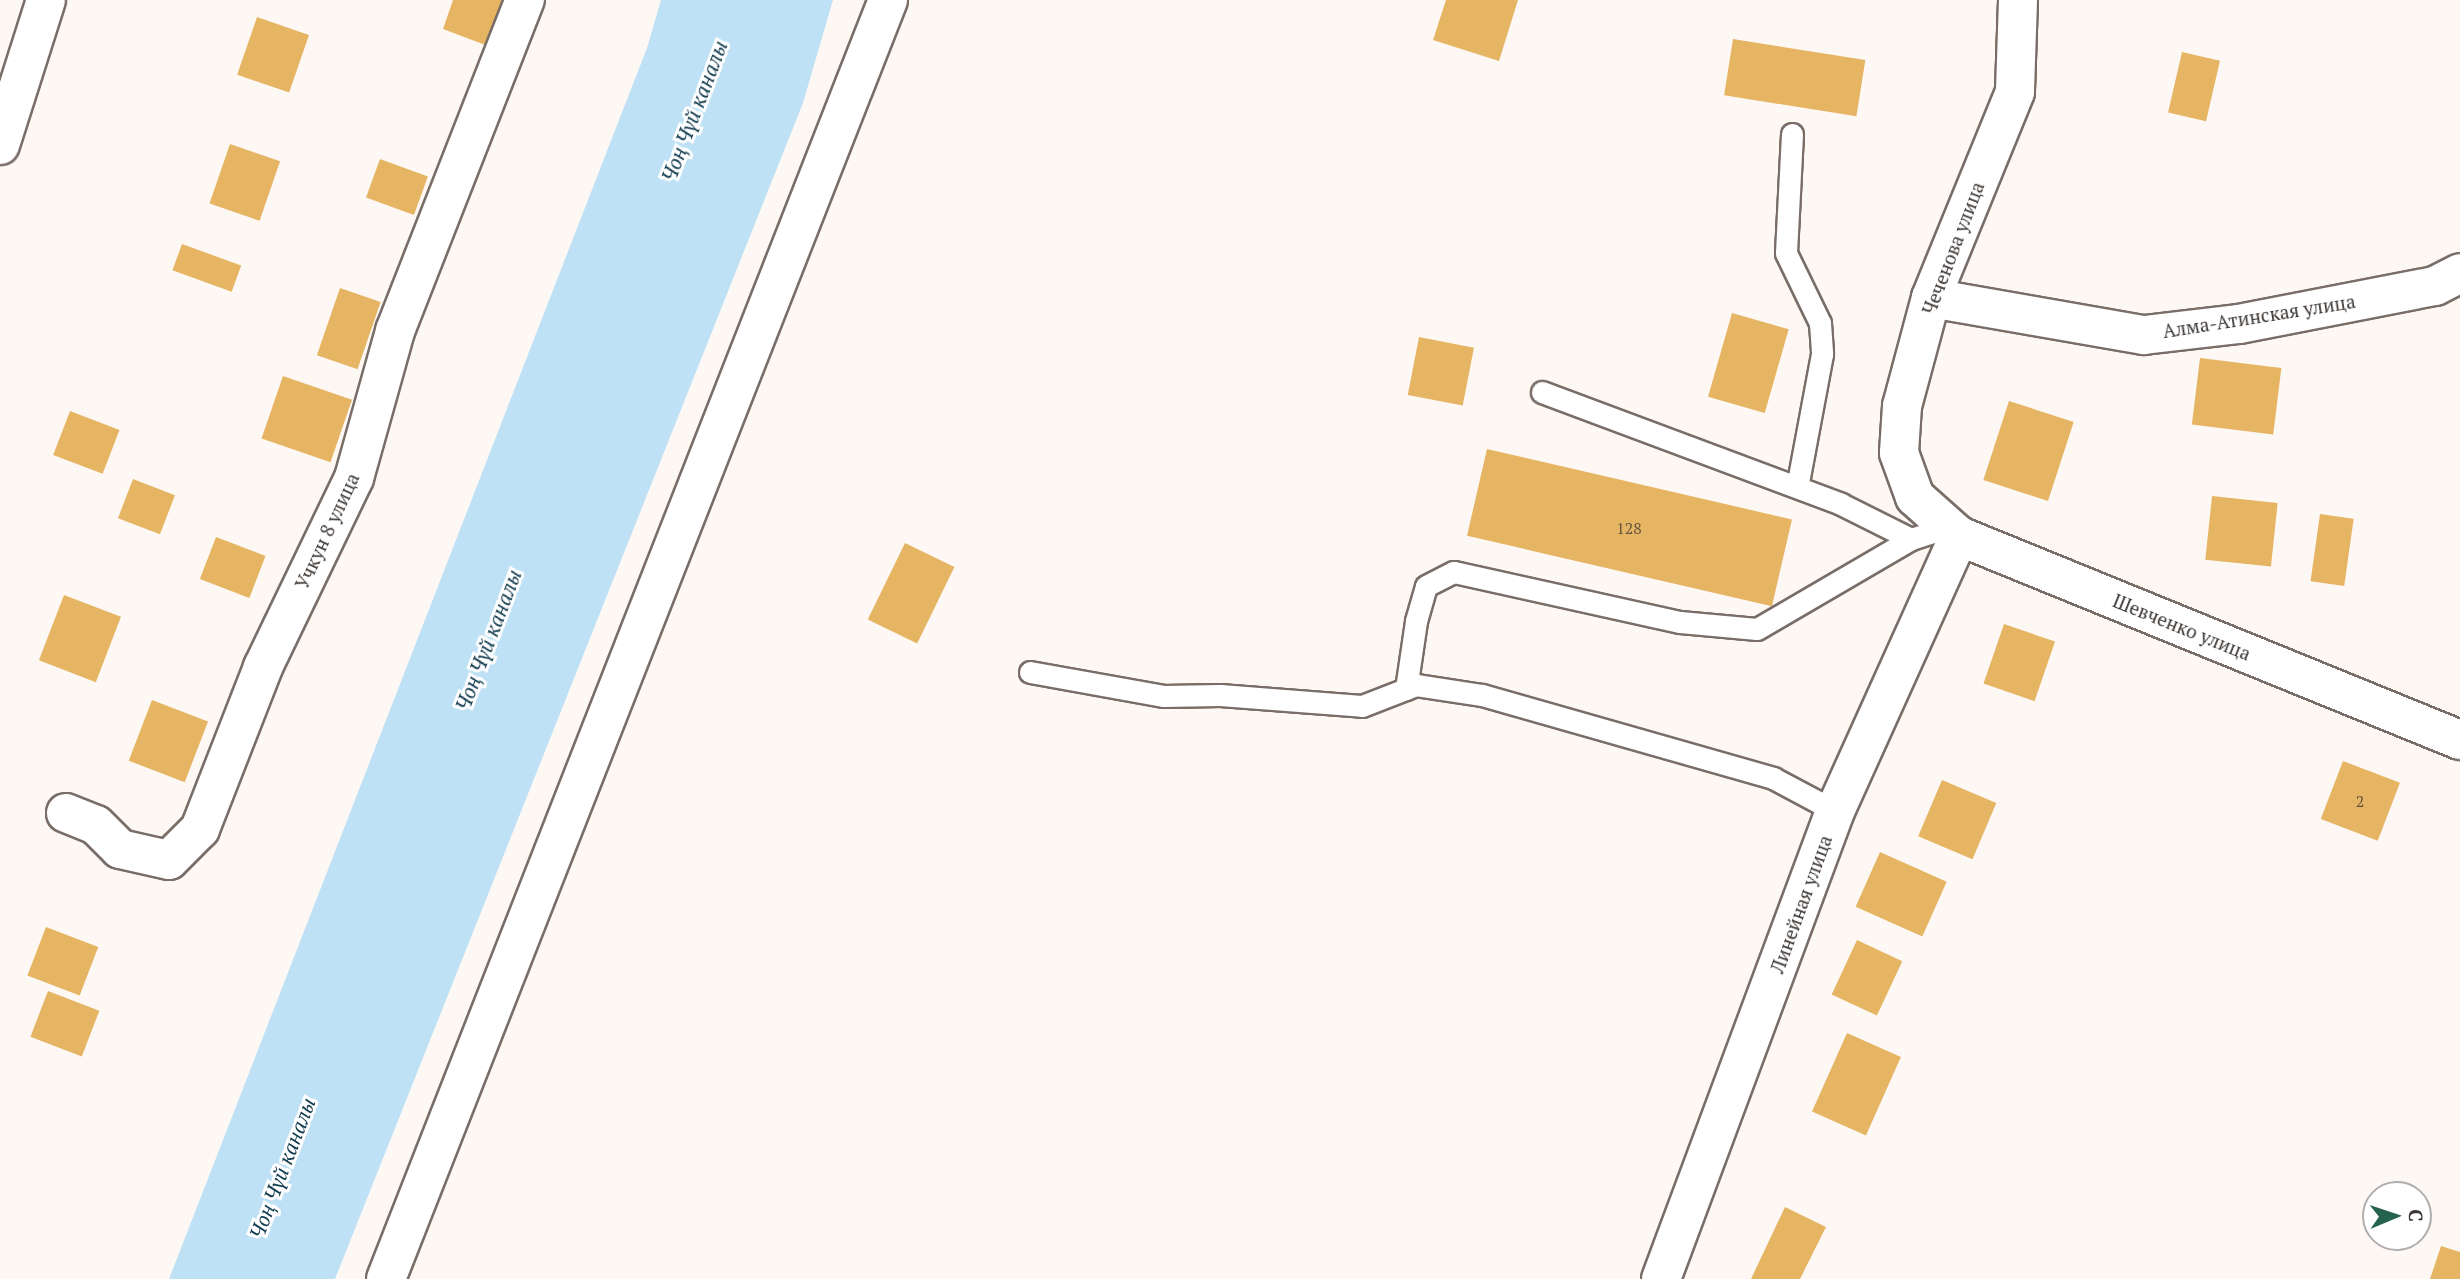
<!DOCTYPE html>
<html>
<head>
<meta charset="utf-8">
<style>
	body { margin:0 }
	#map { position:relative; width:2460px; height:1279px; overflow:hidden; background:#fef8f5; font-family:"PT Serif",serif }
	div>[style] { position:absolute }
	.water>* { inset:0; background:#bee1f5 }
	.building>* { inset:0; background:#e6b564; transform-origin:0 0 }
	.roads { filter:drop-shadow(2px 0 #796d67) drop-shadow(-2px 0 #796d67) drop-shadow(0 2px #796d67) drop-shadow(0 -2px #796d67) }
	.lane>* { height:21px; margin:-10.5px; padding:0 10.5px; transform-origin:10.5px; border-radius:10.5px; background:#fff }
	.street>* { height:38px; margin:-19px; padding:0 19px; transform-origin:19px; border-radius:19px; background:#fff }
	span { translate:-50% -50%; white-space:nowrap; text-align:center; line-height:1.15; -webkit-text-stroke:6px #fff; paint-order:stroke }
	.number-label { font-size:16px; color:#65553e }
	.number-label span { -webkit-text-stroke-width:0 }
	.street-label { font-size:19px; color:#3a3532 }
	.water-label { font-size:21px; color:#113b4f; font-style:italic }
	.north { position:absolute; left:2362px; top:1181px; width:70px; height:70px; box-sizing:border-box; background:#fff; border:2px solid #b0aead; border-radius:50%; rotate:88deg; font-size:19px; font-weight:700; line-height:28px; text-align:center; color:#3a3532 }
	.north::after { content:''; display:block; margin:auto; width:24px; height:32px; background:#26634e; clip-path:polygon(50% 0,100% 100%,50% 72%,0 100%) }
</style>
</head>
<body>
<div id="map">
	<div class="water">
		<div style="clip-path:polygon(661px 0,833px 0,803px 103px,335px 1279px,169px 1279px,647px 48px)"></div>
	</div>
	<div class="building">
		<div style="clip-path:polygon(453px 0,504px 0,488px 46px,443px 29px)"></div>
		<div style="clip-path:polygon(1446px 0,1518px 0,1499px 61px,1433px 40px)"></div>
		<div style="left:257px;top:17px;width:55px;height:61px;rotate:19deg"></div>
		<div style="left:1733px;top:39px;width:134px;height:57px;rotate:9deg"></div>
		<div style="left:2182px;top:52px;width:39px;height:62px;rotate:13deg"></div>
		<div style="left:230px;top:144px;width:53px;height:63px;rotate:19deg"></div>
		<div style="left:380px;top:159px;width:51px;height:41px;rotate:20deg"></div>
		<div style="left:182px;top:244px;width:63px;height:28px;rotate:20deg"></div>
		<div style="left:340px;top:288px;width:43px;height:71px;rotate:19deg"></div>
		<div style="left:1732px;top:313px;width:59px;height:87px;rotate:16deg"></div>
		<div style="left:1419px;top:337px;width:56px;height:59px;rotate:11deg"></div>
		<div style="left:2200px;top:358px;width:82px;height:67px;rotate:7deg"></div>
		<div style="left:283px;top:376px;width:73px;height:66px;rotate:19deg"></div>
		<div style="left:2009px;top:401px;width:68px;height:83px;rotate:18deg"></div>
		<div style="left:70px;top:411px;width:53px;height:47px;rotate:21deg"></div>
		<div style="left:1487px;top:449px;width:313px;height:89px;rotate:13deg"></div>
		<div style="left:133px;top:479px;width:45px;height:42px;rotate:21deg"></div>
		<div style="left:2212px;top:496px;width:66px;height:64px;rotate:6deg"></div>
		<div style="left:2320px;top:514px;width:34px;height:68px;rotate:8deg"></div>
		<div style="left:216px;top:537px;width:53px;height:45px;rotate:21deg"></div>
		<div style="left:905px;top:543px;width:55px;height:85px;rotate:26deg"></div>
		<div style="left:64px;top:595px;width:61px;height:70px;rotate:21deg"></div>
		<div style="left:2004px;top:624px;width:54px;height:63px;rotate:19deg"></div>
		<div style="left:152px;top:700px;width:60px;height:65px;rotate:21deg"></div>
		<div style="left:2343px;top:761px;width:61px;height:62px;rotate:21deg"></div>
		<div style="left:1942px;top:780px;width:59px;height:61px;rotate:23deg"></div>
		<div style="left:1880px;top:852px;width:73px;height:60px;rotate:24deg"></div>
		<div style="left:46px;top:927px;width:56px;height:52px;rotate:21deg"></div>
		<div style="left:1857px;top:940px;width:50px;height:60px;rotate:25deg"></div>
		<div style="left:48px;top:991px;width:55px;height:49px;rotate:21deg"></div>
		<div style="left:1847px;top:1033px;width:59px;height:86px;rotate:24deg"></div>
		<div style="clip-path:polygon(1785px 1207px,1826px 1227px,1800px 1279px,1751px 1279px)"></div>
		<div style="clip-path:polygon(2441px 1246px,2460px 1252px,2460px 1279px,2430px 1279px)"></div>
	</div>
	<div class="roads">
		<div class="lane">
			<div style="left:1792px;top:134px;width:119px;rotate:92.9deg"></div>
			<div style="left:1786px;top:253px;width:78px;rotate:64.1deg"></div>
			<div style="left:1820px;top:323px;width:31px;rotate:86deg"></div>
			<div style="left:1822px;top:354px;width:135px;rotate:100.6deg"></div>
			<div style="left:1542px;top:392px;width:319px;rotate:20.5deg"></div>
			<div style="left:1841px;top:504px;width:78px;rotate:26.6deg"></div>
			<div style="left:1030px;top:672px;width:135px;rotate:10.2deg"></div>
			<div style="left:1163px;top:696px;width:57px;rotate:-1deg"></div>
			<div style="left:1220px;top:695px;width:142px;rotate:4.4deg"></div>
			<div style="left:1362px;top:706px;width:58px;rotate:-21.3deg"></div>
			<div style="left:1416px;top:685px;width:67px;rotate:8.6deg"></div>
			<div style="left:1482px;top:695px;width:303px;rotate:15.9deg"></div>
			<div style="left:1773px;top:778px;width:70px;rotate:28deg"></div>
			<div style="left:1406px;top:689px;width:69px;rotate:-81.6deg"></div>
			<div style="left:1416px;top:621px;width:36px;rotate:-74deg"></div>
			<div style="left:1426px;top:586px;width:31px;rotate:-27deg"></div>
			<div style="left:1454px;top:572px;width:231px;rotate:12.5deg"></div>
			<div style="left:1680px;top:622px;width:77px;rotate:5.2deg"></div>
			<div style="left:1757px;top:629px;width:178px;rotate:-30.3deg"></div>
			<div style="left:1911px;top:539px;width:40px;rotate:-18deg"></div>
		</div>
		<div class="street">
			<div style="left:2018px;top:0;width:92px;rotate:91.9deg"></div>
			<div style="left:2015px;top:92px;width:222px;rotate:112.2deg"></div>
			<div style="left:1931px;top:298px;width:112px;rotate:105deg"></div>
			<div style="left:1902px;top:406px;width:47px;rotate:93.7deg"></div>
			<div style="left:1899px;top:453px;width:47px;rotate:70deg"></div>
			<div style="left:1915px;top:497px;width:59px;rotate:41.6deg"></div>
			<div style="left:1959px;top:536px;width:541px;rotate:22.16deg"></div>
			<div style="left:0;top:145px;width:152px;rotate:-72.4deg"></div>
			<div style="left:1931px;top:298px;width:216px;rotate:9.9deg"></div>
			<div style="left:2144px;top:335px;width:96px;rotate:-6.6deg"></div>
			<div style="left:2239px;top:324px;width:200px;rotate:-11deg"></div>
			<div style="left:2435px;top:286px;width:28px;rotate:-27deg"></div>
			<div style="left:66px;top:813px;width:32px;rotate:22deg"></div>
			<div style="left:96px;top:825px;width:34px;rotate:45deg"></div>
			<div style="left:120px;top:849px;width:50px;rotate:12.7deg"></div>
			<div style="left:169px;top:860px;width:44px;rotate:-45deg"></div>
			<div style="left:200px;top:829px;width:174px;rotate:-68.7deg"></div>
			<div style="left:263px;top:667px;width:210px;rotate:-64.3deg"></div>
			<div style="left:354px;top:478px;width:153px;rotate:-74.4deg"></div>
			<div style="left:395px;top:331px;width:356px;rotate:-68.6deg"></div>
			<div style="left:386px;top:1279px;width:1374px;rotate:-68.57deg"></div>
			<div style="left:1661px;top:1279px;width:499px;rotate:-69.6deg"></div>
			<div style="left:1835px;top:811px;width:302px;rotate:-65.7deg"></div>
		</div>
	</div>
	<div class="number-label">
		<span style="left:1629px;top:528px">128</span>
		<span style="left:2360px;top:801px">2</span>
	</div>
	<div class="street-label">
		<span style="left:1953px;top:248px;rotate:-69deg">Чеченова улица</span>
		<span style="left:2259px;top:316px;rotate:-9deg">Алма-Атинская улица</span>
		<span style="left:327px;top:531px;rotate:-65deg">Учкун 8 улица</span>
		<span style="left:2182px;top:627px;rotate:22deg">Шевченко улица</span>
		<span style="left:1801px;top:904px;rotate:-70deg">Линейная улица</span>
	</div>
	<div class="water-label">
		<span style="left:694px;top:111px;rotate:-69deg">Чоң Чүй каналы</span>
		<span style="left:488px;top:640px;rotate:-69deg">Чоң Чүй каналы</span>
		<span style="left:282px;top:1168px;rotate:-69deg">Чоң Чүй каналы</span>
	</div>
	<div class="north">С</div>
</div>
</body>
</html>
